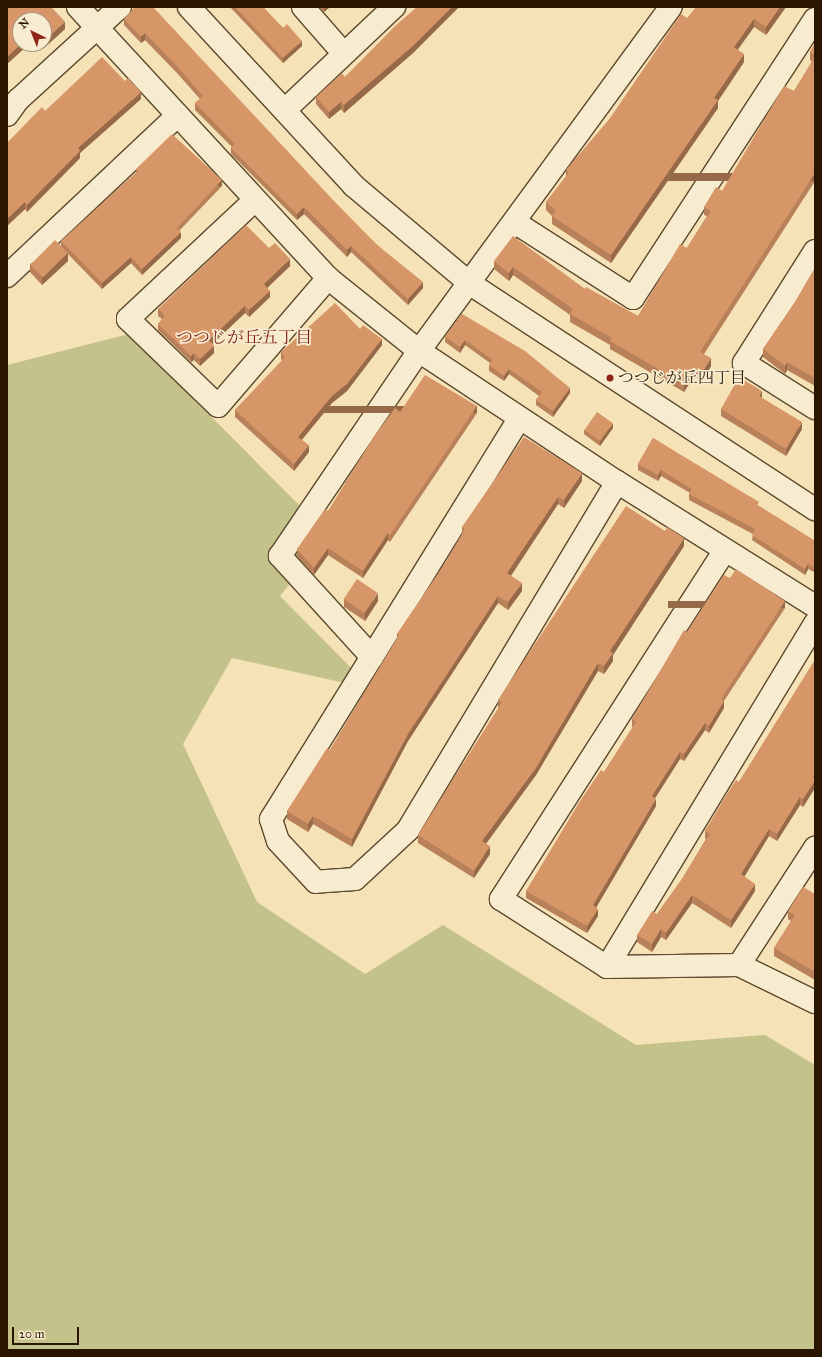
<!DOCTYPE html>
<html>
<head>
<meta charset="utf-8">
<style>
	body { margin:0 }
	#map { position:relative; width:822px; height:1357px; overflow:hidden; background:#f5e2b7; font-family:"IM FELL Great Primer","Noto Serif JP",serif }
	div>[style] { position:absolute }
	.green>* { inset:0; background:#c2c28a }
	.roads { filter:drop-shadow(1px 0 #5d492e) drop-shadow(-1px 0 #5d492e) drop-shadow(0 1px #5d492e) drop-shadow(0 -1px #5d492e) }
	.street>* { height:22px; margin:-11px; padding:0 11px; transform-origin:11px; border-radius:11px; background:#f8ecd0 }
	.secondary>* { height:22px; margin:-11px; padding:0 11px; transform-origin:11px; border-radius:11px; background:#f8ecd0 }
	.wall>* { inset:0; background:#b98159; transform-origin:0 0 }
	.shaded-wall>* { inset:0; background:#966949; transform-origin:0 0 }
	.building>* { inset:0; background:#d79668; transform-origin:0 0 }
	.dots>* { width:11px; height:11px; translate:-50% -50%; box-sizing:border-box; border:2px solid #f8ecd0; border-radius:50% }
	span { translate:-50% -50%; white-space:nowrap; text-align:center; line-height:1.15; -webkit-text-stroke:3.5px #f8ecd0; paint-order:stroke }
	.poi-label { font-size:16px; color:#2a1600 }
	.left { translate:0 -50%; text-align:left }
	.neighbourhood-label { font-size:17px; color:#7a1f14 }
	.frame { position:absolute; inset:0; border:8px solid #2a1600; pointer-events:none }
	.north { position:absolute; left:12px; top:12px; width:40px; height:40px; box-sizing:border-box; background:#f8ecd0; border:1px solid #a6967d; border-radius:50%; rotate:317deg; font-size:11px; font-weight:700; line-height:16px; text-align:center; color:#2a1600 }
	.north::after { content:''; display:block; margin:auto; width:14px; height:18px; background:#8f2418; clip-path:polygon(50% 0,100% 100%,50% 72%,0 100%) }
	.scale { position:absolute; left:12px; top:1327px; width:67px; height:18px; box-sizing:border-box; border:2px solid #2a1600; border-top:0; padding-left:5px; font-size:12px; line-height:14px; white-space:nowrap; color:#2a1600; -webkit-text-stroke:3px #f8ecd0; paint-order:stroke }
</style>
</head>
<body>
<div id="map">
	<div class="green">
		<div style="clip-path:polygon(129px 334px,329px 535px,280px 596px,372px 689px,232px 658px,183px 744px,257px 902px,365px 974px,443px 925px,636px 1045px,765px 1035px,815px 1065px,815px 1350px,7px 1350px,7px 365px)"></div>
	</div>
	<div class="roads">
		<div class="street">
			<div style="left:78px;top:7px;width:369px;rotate:47.3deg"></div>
			<div style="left:328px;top:278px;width:117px;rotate:38.7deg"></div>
			<div style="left:419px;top:351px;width:237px;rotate:33.5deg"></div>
			<div style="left:617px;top:482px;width:406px;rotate:121deg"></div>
			<div style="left:408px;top:830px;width:72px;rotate:137.2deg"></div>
			<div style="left:355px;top:879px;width:39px;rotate:176deg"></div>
			<div style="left:316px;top:882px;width:56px;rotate:-132.8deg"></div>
			<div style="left:278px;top:841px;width:23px;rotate:-108deg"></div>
			<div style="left:271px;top:819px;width:191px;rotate:-58.1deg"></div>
			<div style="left:372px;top:657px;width:137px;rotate:-132.3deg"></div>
			<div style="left:280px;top:556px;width:248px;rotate:-55.9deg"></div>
			<div style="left:419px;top:351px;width:426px;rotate:-53.8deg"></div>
			<div style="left:303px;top:7px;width:62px;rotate:48.9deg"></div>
			<div style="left:286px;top:109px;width:149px;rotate:-43.4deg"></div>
			<div style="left:7px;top:115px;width:19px;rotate:-54deg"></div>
			<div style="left:18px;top:100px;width:138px;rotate:-42.4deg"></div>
			<div style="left:255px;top:200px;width:174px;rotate:136.9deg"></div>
			<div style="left:128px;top:319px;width:125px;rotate:44deg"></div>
			<div style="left:218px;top:406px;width:169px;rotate:-49.3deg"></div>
			<div style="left:516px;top:223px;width:139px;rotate:32.7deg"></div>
			<div style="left:633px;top:298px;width:333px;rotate:-56.9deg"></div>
			<div style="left:815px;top:251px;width:133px;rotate:122.4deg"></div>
			<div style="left:744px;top:363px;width:84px;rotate:32.4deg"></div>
			<div style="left:7px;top:276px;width:233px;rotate:-43.3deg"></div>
			<div style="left:617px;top:482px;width:234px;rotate:32.1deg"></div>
			<div style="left:725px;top:550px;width:415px;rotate:122.7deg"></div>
			<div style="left:501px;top:899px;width:126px;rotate:32.7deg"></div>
			<div style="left:607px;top:967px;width:132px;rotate:-0.9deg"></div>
			<div style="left:739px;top:965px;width:85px;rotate:26deg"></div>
			<div style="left:372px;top:657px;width:280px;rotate:-58.3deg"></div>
			<div style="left:739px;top:965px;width:140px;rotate:-57deg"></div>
			<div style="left:607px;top:967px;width:402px;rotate:-58.8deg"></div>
		</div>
		<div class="secondary">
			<div style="left:189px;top:7px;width:243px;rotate:47.3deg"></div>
			<div style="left:354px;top:186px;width:150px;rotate:40.1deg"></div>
			<div style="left:469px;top:283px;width:413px;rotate:33.2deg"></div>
		</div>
	</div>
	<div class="wall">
		<div style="clip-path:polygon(7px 7px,51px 7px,65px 22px,65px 29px,44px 48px,40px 44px,44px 44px,44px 20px,20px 20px,20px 44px,29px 44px,7px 64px)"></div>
		<div style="clip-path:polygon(135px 7px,376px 244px,423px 288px,408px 305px,351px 252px,347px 257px,304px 214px,297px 220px,231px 154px,231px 148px,232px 147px,195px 110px,195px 103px,200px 99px,176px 72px,145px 40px,141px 43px,124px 25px,124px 19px)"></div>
		<div style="clip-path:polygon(230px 7px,263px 7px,283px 28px,302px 46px,283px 63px)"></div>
		<div style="clip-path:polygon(319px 7px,330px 7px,324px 12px)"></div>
		<div style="clip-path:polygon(417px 7px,459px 7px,413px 53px,344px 113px,341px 109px,329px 119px,316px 104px,316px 97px,345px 77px)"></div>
		<div style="clip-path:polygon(786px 7px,766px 35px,754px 27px,737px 50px,744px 62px,718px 101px,718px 108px,611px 263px,552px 224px,552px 216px,546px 210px,546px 202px,566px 177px,566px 170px,608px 121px,687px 18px)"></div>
		<div style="clip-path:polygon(815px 43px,815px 181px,704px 354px,711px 366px,702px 381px,694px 376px,684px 392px,610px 349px,610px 345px,570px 322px,570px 315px,513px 275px,509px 281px,494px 269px,494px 261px,585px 289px,638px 316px,687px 248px,707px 216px,704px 215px,704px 207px,722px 191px,794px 91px,812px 62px,810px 60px,810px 52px)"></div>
		<div style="clip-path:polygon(141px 99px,80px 153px,80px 158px,27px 212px,25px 209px,7px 226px,7px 143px,45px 111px)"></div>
		<div style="clip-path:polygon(136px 169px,222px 186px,179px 231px,181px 238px,142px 275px,131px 263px,102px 289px,68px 254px,68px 261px,42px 285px,30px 272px,30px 264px,61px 246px,61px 241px,136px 173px)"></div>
		<div style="clip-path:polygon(269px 248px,290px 266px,267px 288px,270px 297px,249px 317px,245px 313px,212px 344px,214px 353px,200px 366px,194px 360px,191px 362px,158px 330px,158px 324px,162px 319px,158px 316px,158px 309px)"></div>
		<div style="clip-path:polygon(815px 268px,815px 386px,787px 370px,785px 374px,763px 357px,763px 349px,795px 302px)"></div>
		<div style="clip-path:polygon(462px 314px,570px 393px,553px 417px,536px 405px,536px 400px,539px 396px,509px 374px,504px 381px,489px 371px,489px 365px,490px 363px,465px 345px,460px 353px,445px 342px,445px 337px)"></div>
		<div style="clip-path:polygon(360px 329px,382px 345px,347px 391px,332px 403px,302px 440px,309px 452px,294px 471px,235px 417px,235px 410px,282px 361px,281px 359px,281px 352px)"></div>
		<div style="clip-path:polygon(762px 398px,802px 429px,786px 456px,721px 416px,721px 409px)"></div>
		<div style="clip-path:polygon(400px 412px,477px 413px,390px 542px,388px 540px,363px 578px,328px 555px,314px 575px,297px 556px,297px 549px,328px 511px)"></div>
		<div style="clip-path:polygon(613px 428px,600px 446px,584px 434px,584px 430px)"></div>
		<div style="clip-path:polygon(653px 438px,759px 506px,815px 541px,815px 571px,814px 572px,808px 569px,805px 575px,752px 540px,753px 534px,689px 500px,689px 494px,690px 493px,661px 476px,658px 481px,638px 470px,638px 464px)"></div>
		<div style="left:815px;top:467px;width:10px;height:1px;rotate:90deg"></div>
		<div style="clip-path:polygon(582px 481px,564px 508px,558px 504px,511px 576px,522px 591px,508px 610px,498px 603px,408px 741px,352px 847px,313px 824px,308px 832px,287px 819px,287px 811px,330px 750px,397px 639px,397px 634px,446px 562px,462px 534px,462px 527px)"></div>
		<div style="clip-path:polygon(684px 546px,613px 655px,613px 661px,604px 674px,598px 671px,536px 775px,486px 844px,490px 854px,474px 878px,418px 843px,418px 835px,499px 708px,498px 707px,498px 700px)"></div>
		<div style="clip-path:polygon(730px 578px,785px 608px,724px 701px,724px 708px,709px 733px,705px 730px,684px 761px,680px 759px,655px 798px,656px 806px,596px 907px,598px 916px,587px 933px,526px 898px,526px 891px,604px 772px,633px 727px,632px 727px,632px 719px,687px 632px)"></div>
		<div style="clip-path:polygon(344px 599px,378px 601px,365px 621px,344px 607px)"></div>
		<div style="clip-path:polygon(815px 660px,815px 788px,803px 807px,800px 805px,777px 841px,769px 836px,744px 877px,755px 891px,731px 928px,692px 903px,666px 940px,661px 937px,652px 952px,637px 942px,637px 935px,657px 914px,682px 879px,706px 839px,705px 838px,705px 831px,739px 782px)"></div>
		<div style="clip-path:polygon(815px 894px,815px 980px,774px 956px,774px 948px,791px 921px,788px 919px,788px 911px)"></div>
	</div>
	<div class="shaded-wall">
		<div style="clip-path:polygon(324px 7px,330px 7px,324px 12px)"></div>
		<div style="clip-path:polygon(452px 7px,459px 7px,413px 53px,344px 113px,344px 105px)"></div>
		<div style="clip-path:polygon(780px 7px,786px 7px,766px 35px,766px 27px)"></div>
		<div style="clip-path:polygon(754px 19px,754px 27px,734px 55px,734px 47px)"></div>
		<div style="clip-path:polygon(65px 22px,65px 29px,44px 48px,44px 41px)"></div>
		<div style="clip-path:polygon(145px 33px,145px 40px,141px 43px,141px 37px)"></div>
		<div style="clip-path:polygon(302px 41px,302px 46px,283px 63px,283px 58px)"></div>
		<div style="clip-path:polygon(21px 44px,29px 44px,7px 64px,7px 57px)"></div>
		<div style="clip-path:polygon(744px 54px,744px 62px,718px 101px,718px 108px,611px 263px,611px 255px,714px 98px)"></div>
		<div style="clip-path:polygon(141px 92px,141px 99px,80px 153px,80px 158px,27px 212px,27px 205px,78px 148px)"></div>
		<div style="clip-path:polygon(341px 102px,341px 109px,329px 119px,329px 112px)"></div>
		<div style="left:815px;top:173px;width:8px;height:213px;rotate:90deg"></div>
		<div style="left:222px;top:180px;width:6px;height:66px;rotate:90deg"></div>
		<div style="clip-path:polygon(25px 202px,25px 209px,7px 226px,7px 219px)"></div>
		<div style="clip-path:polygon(304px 207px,304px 214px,297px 220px,297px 214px)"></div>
		<div style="clip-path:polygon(181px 232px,181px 238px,142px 275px,142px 269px)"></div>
		<div style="clip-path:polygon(351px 246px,351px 252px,347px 257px,347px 250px)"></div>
		<div style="clip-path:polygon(68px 253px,68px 261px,42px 285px,42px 277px)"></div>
		<div style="clip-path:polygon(131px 257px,131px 263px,102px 289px,102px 283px)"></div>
		<div style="clip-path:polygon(290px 259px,290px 266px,264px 291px,264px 284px)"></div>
		<div style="clip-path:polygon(513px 267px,513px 275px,509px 281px,509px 273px)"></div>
		<div style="clip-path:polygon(423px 282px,423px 288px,408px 305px,408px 299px)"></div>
		<div style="clip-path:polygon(270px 291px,270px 297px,249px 317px,249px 310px)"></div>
		<div style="clip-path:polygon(245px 306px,245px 313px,209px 347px,209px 340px)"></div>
		<div style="clip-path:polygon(382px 339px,382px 345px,347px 391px,332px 403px,298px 444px,298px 437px,332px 396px)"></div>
		<div style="clip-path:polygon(465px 340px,465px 345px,460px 353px,460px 347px)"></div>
		<div style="clip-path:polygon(214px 346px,214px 353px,200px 366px,200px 359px)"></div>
		<div style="clip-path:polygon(194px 353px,194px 360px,191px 362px,191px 356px)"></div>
		<div style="clip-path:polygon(711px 358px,711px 366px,702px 381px,702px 373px)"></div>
		<div style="clip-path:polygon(787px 362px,787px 370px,785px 374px,785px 366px)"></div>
		<div style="clip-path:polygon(694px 368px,694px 376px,684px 392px,684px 384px)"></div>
		<div style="clip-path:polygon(509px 369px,509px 374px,504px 381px,504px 376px)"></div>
		<div style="clip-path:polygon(570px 388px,570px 393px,553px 417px,553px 411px)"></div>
		<div style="clip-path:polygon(762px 391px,762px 398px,759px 396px)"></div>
		<div style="left:477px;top:406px;width:7px;height:156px;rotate:90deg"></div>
		<div style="clip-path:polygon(802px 422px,802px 429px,786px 456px,786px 449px)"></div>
		<div style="clip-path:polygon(613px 423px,613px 428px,600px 446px,600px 441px)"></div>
		<div style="clip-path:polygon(309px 445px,309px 452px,294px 471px,294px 464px)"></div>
		<div style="clip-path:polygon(661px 470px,661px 476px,658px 481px,658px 475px)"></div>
		<div style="clip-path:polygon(582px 473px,582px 481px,564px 508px,564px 500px)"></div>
		<div style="clip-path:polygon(558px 497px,558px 504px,507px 581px,507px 573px)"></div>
		<div style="clip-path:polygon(388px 533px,388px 540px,363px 578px,363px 571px)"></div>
		<div style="clip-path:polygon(684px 538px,684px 546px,613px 655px,613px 661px,604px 674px,604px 666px,610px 651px)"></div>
		<div style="clip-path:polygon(328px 548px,328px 555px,314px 575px,314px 568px)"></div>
		<div style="clip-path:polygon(808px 564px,808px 569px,805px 575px,805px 569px)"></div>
		<div style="clip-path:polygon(522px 583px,522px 591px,508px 610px,508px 602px)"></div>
		<div style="clip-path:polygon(378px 593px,378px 601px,365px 621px,365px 613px)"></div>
		<div style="clip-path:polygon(498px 596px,498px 603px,408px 741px,352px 847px,352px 839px,408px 734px)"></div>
		<div style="left:785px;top:601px;width:7px;height:117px;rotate:90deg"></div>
		<div style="clip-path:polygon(598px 663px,598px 671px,536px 775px,482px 849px,482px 841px)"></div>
		<div style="clip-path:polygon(724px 701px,724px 708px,709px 733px,709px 726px)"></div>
		<div style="clip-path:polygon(705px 723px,705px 730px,684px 761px,684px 754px)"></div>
		<div style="clip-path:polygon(680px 752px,680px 759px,652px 803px,652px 796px)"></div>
		<div style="clip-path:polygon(815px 774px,815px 788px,803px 807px,803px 799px)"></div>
		<div style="clip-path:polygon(800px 797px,800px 805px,777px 841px,777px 834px)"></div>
		<div style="clip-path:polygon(656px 799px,656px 806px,593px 913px,593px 905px)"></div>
		<div style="clip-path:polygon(313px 816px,313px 824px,308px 832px,308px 824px)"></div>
		<div style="clip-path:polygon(769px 829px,769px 836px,741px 882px,741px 874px)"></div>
		<div style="clip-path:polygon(490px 846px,490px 854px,474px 878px,474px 871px)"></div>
		<div style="clip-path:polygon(755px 884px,755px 891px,731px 928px,731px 920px)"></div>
		<div style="clip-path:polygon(692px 895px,692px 903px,666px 940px,666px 933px)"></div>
		<div style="clip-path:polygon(598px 909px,598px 916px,587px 933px,587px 926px)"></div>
		<div style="clip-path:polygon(661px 929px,661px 937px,652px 952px,652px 944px)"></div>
	</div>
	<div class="building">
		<div style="clip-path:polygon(7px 7px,51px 7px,65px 22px,44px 41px,44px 20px,20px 20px,20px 44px,21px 44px,7px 57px)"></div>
		<div style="clip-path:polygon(135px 7px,153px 7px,335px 202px,376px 244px,423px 282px,408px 299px,351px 246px,347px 250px,304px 207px,297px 214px,231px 148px,235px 144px,195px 103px,203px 96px,176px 65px,145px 33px,141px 37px,124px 19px)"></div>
		<div style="clip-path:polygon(235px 7px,263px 7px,283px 28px,287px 24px,302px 41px,283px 58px)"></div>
		<div style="clip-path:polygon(417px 7px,452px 7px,413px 46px,344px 105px,341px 102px,329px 112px,316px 97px,342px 73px,345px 77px,395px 26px)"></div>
		<div style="clip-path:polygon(696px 7px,780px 7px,766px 27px,754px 19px,734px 47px,744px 54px,714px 98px,718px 100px,611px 255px,552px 216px,556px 211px,546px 202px,569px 172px,566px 170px,608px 121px,681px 14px,687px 18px)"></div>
		<div style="clip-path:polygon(815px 43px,815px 56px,810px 52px)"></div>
		<div style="clip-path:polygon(815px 56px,815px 173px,700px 352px,711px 358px,702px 373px,694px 368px,684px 384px,610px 341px,612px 338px,570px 314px,573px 309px,513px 267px,509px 273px,494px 261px,513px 236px,585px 289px,586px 287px,638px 316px,680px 244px,687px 248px,711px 211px,704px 207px,716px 187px,722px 191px,784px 86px,794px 91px)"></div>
		<div style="clip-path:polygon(102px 57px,125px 81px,128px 78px,141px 92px,78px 148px,80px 151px,27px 205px,25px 202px,7px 219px,7px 143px,42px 107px,45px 111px)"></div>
		<div style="clip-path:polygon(172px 134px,222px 180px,177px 228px,181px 232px,142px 269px,131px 257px,102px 283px,61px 241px,138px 171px,136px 169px)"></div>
		<div style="clip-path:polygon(246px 225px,269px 248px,275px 243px,290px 259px,264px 284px,270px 291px,249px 310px,245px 306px,209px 340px,214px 346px,200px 359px,194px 353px,191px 356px,158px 324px,165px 316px,158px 309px)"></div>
		<div style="left:55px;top:240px;width:18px;height:35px;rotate:45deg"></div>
		<div style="clip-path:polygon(815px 268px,815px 378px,787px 362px,785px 366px,763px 349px,795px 302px)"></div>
		<div style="clip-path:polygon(335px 303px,360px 329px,363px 325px,382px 339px,347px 384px,332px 396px,298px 437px,309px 445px,294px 464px,235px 410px,285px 357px,281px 352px)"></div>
		<div style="clip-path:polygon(462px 314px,525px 351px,570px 388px,553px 411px,536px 400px,542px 392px,509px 369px,504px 376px,489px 365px,493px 360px,465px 340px,460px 347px,445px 337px)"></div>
		<div style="clip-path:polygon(425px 375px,477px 406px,390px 535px,388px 533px,363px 571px,328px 548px,314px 568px,297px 549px,325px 509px,328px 511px,373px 438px,395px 408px,400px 412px)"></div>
		<div style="clip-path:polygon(739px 377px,762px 391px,759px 396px,802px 422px,786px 449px,721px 409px)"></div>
		<div style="left:597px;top:412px;width:19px;height:22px;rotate:35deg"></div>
		<div style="clip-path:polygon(524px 437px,582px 473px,564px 500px,558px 497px,507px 573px,522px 583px,508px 602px,498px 596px,408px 734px,352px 839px,313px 816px,308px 824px,287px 811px,327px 748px,330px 750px,399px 635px,397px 634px,446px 562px,465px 529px,462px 527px)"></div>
		<div style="clip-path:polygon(653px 438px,759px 502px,757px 505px,815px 541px,815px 565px,814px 567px,808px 564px,805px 569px,752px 535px,755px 529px,689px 494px,692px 489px,661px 470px,658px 475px,638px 464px)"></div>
		<div style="clip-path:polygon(626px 506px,665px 531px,667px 527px,684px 538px,610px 651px,613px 653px,604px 666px,598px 663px,536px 768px,482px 841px,490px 846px,474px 871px,418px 835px,502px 702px,498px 700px)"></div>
		<div style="clip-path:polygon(736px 569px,785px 601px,721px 699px,724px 701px,709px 726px,705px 723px,684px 754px,680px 752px,652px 796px,656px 799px,593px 905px,598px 909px,587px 926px,526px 891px,580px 801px,601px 770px,604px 772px,636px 722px,632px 719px,684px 630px,687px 632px,724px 575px,730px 578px)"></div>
		<div style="left:357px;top:579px;width:25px;height:24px;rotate:34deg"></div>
		<div style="clip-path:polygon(815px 660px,815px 774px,813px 777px,815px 779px,815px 781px,803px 799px,800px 797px,777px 834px,769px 829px,741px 874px,755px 884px,731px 920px,692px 895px,666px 933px,661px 929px,652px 944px,637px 935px,652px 911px,657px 914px,682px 879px,710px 834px,705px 831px,725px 797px,736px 780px,739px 782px)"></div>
		<div style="clip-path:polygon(803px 887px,815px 894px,815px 972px,774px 948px,795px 915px,788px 911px)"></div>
	</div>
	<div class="dots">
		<div style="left:610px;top:378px;background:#8f2418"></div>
	</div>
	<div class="poi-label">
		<span class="left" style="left:618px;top:378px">つつじが丘四丁目</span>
	</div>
	<div class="neighbourhood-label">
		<span style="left:244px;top:338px">つつじが丘五丁目</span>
	</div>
	<div class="frame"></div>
	<div class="north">N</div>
	<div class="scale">20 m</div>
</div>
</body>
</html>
